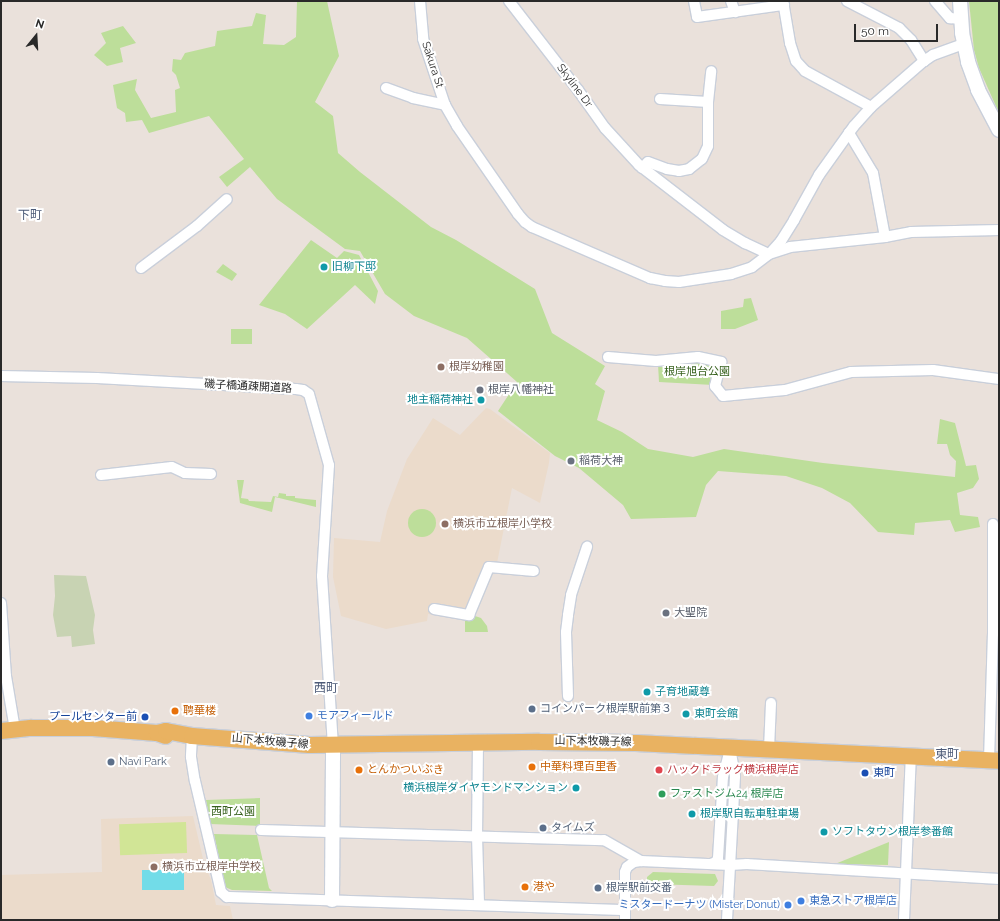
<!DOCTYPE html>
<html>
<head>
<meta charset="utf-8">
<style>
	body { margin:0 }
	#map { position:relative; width:1000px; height:921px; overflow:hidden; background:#eae1db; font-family:Raleway,"Noto Sans JP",sans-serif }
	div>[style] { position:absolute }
	.education>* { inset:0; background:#ebdbcb }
	.green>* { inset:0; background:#bdde9a; transform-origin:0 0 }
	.round { border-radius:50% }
	.cemetery>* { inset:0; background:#c8d3b3 }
	.pitch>* { inset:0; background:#d1e596; transform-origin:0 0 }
	.water>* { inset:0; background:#72dce8; transform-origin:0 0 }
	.roads { filter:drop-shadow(1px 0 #c9cfda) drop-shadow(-1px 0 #c9cfda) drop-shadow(0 1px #c9cfda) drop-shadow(0 -1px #c9cfda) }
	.street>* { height:10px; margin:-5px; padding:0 5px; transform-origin:5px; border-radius:5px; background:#fff }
	.secondary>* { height:14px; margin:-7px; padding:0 7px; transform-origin:7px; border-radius:7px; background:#fff }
	.primary>* { height:16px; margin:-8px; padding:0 8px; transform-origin:8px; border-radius:8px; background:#e9b261 }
	.dots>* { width:11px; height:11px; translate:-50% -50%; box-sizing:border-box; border:2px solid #fff; border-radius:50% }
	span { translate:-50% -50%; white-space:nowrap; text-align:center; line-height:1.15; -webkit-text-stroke:4px #fff; paint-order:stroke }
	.street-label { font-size:11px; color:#292929 }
	.culture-label { font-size:11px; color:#0d838f }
	.left { translate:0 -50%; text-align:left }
	.right { translate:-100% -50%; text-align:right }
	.education-label { font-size:11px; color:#785e54 }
	.park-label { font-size:11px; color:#37611d }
	.worship-label { font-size:11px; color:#5b616d }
	.service-label { font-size:11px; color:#4e5e75 }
	.food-label { font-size:11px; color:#c56008 }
	.shop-label { font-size:11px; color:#366cbe }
	.transit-label { font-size:11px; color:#164399 }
	.health-label { font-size:11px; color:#be3a42 }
	.leisure-label { font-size:11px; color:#27864d }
	.neighbourhood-label { font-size:12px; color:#4c5a77 }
	.frame { position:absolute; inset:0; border:2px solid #292929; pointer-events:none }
	.north { position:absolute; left:16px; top:16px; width:40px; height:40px; -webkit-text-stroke:3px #fff; paint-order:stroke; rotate:18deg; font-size:11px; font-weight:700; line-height:16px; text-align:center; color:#292929 }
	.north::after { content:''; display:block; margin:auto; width:14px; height:18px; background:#292929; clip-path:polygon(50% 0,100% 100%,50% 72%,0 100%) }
	.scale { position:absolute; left:854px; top:24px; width:84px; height:18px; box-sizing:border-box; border:2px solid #292929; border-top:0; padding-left:5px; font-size:12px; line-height:14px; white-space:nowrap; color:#292929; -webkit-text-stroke:3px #fff; paint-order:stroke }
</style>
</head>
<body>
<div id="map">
	<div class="education">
		<div style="clip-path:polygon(486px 408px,490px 409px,550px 453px,549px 463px,540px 503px,512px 488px,497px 563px,465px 618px,428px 614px,427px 621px,386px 629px,341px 616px,333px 577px,334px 538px,380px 542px,387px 511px,407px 459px,433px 418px,460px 435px)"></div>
		<div style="clip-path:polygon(193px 816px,204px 863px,211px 880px,216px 905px,230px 906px,233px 920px,2px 920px,1px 875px,102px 872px,101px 819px)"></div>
	</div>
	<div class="green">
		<div style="clip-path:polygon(297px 1px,327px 1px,339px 56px,315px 102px,333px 116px,338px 153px,360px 172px,431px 227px,456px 240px,535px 289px,552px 333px,605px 366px,595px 384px,605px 391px,597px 420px,622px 432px,648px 449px,693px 457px,724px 449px,823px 463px,955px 477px,956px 461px,950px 455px,947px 444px,937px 444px,940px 419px,955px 423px,966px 466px,976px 465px,979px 479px,973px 488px,957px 493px,960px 515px,978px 517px,980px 527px,955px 532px,950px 520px,915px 523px,914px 535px,878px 532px,850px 503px,822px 488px,786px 476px,718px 471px,706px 485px,696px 517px,631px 519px,623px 505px,598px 484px,579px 468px,555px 456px,498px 411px,517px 382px,467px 338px,414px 316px,385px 294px,360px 251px,345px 249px,277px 199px,250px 167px,227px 187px,219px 177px,244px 159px,209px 116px,149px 133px,142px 120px,126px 122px,125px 113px,117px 108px,113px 85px,137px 79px,135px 90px,151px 118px,176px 112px,175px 90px,180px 88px,176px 75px,172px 71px,173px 59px,181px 60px,185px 53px,215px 46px,217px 31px,252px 26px,256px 13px,266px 15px,263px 44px,284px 45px,296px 37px)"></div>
		<div style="clip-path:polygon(969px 1px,999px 1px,999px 113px,979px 68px,974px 50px)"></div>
		<div style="clip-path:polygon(123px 26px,136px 43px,120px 48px,123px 62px,107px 66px,94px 55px,106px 43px,101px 33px)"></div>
		<div style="clip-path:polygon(311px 240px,337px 258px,344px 251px,359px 255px,378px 291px,375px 304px,355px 285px,307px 329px,285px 314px,259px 305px)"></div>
		<div style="clip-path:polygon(223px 264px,237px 274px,232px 281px,216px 272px)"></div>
		<div style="clip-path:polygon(751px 298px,758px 320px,735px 329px,721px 329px,721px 311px,743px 307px,744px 299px)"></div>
		<div style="left:231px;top:329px;width:21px;height:15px"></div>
		<div style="clip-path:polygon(698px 360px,718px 364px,713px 385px,659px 382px,658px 364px)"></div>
		<div style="clip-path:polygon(237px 480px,244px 480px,241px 498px,248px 499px,249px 501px,271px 502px,273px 496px,278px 497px,279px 493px,286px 494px,286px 496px,295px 496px,295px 498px,316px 500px,316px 507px,275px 497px,272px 512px,240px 503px)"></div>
		<div class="round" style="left:408px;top:509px;width:28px;height:28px"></div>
		<div style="clip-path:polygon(475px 616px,481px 618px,487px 626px,488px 632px,465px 632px,465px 618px)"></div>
		<div style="clip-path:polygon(260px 798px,260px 826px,210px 824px,206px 800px)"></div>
		<div style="clip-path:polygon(214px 834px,257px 835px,269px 888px,272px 891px,232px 890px,225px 887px)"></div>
		<div style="clip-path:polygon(889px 842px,888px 865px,835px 864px)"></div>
		<div style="clip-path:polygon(653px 872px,715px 874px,718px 881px,714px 886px,651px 884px,647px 881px,647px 877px)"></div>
	</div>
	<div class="cemetery">
		<div style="clip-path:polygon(54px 575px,86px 576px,95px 615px,93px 630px,95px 644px,72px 647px,71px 636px,57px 637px,53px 615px,55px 596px)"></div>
	</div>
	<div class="pitch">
		<div style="left:186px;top:822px;width:31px;height:67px;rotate:88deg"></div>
	</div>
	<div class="water">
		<div style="left:184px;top:870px;width:20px;height:42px;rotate:90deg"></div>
	</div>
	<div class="roads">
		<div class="street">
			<div style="left:420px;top:1px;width:38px;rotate:85deg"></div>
			<div style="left:423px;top:39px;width:70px;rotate:71.6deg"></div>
			<div style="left:445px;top:105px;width:24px;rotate:60deg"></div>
			<div style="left:457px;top:126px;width:107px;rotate:55.3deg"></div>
			<div style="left:518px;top:214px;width:11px;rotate:49deg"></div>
			<div style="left:525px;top:222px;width:9px;rotate:36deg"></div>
			<div style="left:532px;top:227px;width:129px;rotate:23.4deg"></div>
			<div style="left:650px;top:278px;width:15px;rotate:11deg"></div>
			<div style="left:665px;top:281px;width:14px;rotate:4deg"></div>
			<div style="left:679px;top:282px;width:53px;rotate:-8.7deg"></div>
			<div style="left:731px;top:274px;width:22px;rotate:-18deg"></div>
			<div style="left:752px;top:267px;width:21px;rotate:-37deg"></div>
			<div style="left:769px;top:254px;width:22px;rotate:-18deg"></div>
			<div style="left:790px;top:247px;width:96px;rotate:-6deg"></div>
			<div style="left:885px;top:237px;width:65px;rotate:-100.6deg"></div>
			<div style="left:873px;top:173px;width:47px;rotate:-121deg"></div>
			<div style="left:509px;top:1px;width:113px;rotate:52.2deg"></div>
			<div style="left:578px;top:90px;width:47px;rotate:54.6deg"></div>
			<div style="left:605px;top:128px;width:50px;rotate:47.4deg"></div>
			<div style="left:639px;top:165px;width:106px;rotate:37.7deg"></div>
			<div style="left:723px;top:230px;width:26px;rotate:31deg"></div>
			<div style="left:745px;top:243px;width:26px;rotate:25deg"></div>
			<div style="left:694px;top:1px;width:16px;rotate:79deg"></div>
			<div style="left:697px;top:17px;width:88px;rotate:-7.9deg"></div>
			<div style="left:731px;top:1px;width:12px;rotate:70deg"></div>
			<div style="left:783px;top:1px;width:43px;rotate:80.5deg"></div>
			<div style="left:790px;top:43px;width:19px;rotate:72deg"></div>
			<div style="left:796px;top:61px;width:13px;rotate:48deg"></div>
			<div style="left:805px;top:71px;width:75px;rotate:28.6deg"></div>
			<div style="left:847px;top:1px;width:59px;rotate:27.4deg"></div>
			<div style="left:899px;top:28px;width:17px;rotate:45deg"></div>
			<div style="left:911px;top:40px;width:25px;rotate:58deg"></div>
			<div style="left:935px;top:1px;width:23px;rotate:49deg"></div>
			<div style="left:950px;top:18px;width:10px;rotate:6deg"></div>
			<div style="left:386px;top:88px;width:29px;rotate:20deg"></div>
			<div style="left:413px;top:98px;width:33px;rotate:12deg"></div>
			<div style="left:660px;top:99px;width:48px;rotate:3.6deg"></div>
			<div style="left:642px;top:168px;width:8px;rotate:-45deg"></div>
			<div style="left:648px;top:162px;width:20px;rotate:20deg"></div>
			<div style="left:667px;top:169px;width:12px;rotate:9deg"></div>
			<div style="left:679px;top:171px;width:10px;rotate:-11deg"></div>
			<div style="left:689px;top:169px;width:16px;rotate:-38deg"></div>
			<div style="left:702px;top:159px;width:14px;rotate:-65deg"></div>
			<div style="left:708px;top:146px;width:44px;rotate:-90deg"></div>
			<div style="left:708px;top:102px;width:31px;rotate:-84deg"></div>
			<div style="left:885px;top:237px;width:26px;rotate:-11deg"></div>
			<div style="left:911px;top:232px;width:88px;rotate:-1.3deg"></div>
			<div style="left:772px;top:251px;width:13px;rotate:-48deg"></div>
			<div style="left:781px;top:241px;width:25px;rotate:-58deg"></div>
			<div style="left:794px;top:220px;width:51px;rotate:-60.9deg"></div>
			<div style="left:819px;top:175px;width:60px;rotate:-54.5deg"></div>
			<div style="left:854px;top:126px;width:25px;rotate:-48deg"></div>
			<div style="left:871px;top:107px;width:70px;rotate:-41deg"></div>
			<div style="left:924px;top:61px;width:11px;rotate:-34deg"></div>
			<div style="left:933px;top:55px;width:33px;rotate:-20deg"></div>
			<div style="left:141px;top:268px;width:70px;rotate:-36.9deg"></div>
			<div style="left:197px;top:226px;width:40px;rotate:-42deg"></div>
			<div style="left:608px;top:357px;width:48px;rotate:4.8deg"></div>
			<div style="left:656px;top:361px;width:42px;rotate:-5.4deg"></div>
			<div style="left:698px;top:357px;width:24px;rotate:12deg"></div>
			<div style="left:721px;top:362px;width:25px;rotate:104deg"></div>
			<div style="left:715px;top:386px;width:13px;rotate:51deg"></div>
			<div style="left:723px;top:396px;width:62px;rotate:-5.5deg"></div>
			<div style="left:785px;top:390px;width:68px;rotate:-15.3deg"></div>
			<div style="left:851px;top:372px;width:82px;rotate:-1.4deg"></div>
			<div style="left:933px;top:370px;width:67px;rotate:7.8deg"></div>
			<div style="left:1px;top:376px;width:96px;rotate:1.2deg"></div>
			<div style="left:97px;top:378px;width:199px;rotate:3.2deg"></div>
			<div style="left:296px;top:389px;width:7px;rotate:8deg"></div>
			<div style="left:303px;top:390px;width:7px;rotate:34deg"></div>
			<div style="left:309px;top:394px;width:74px;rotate:74.3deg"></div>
			<div style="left:329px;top:465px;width:111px;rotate:93.6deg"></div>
			<div style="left:322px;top:576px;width:169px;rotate:86.3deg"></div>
			<div style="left:101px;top:475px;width:71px;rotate:-6.4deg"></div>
			<div style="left:172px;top:467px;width:14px;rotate:25deg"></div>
			<div style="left:185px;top:473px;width:26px;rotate:2deg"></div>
			<div style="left:1px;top:603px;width:73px;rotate:86.1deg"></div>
			<div style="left:6px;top:676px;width:55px;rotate:80.5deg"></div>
			<div style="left:434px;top:609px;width:36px;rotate:10deg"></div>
			<div style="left:469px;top:615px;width:52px;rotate:-67.4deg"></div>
			<div style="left:489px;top:567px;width:45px;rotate:5.1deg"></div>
			<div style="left:568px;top:696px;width:64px;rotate:-91.8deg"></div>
			<div style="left:566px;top:632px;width:17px;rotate:-83deg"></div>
			<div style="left:568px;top:615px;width:20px;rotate:-81deg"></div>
			<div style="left:571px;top:595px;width:51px;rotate:-71.6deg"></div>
			<div style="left:192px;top:736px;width:21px;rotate:93deg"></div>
			<div style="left:191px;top:757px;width:24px;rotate:81deg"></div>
			<div style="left:195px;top:781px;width:114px;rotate:76.8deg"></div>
			<div style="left:221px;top:892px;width:8px;rotate:40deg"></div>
			<div style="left:227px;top:897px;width:397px;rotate:1.9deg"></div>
			<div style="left:478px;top:743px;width:93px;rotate:90.6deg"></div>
			<div style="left:477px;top:836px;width:69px;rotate:88.3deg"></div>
			<div style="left:769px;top:749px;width:46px;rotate:-87.5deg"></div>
			<div style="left:989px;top:760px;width:126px;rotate:-88.2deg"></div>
			<div style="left:993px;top:634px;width:110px;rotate:-90deg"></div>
			<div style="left:261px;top:830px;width:343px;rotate:1.7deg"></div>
			<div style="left:604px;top:840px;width:43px;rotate:29.6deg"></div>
			<div style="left:711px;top:864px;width:5px;rotate:-22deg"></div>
			<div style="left:716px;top:862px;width:4px;rotate:-63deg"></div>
			<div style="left:718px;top:858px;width:81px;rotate:-86.5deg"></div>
			<div style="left:723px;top:777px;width:29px;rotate:-76deg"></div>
			<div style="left:625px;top:920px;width:48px;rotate:-90deg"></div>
			<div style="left:625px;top:872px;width:5px;rotate:-68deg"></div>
			<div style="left:627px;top:867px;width:9px;rotate:-36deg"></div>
			<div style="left:634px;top:862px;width:7px;rotate:-8deg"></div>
			<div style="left:641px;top:861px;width:89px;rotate:2.6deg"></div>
			<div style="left:730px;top:865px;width:17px;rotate:-3deg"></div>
			<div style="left:747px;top:864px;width:252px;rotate:3.4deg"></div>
			<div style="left:727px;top:920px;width:144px;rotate:-86.8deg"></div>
			<div style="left:735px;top:776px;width:28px;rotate:-100deg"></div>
			<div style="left:904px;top:920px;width:164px;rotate:-87.6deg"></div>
		</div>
		<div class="secondary">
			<div style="left:960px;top:1px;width:32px;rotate:86deg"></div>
			<div style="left:962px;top:33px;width:30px;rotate:78deg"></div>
			<div style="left:968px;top:62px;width:30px;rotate:70deg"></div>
			<div style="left:978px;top:90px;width:45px;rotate:62.3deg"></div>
			<div style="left:332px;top:900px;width:155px;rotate:-89.6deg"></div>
		</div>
		<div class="primary">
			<div style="left:1px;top:731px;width:30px;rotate:-6deg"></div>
			<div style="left:31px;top:728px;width:62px"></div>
			<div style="left:93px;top:728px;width:64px;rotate:4.5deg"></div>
			<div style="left:157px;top:733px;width:9px;rotate:18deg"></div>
			<div style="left:157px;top:733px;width:9px;rotate:-13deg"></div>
			<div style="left:166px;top:731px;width:26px;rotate:11deg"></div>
			<div style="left:192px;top:736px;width:118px;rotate:4.4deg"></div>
			<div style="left:310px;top:745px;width:229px;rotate:-0.8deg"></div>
			<div style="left:539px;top:742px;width:97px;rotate:0.6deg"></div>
			<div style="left:636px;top:743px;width:363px;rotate:2.8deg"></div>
		</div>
	</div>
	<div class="dots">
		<div style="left:324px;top:267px;background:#0f9aa8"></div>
		<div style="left:441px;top:367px;background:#8d6e63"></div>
		<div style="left:480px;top:390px;background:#6b7280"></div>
		<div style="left:481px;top:400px;background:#0f9aa8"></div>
		<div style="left:571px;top:461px;background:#6b7280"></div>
		<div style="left:445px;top:524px;background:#8d6e63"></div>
		<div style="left:666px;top:613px;background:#6b7280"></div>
		<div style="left:647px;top:692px;background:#0f9aa8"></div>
		<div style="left:532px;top:709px;background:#5c6f8a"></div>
		<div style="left:175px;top:711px;background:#e8710a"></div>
		<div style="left:686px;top:714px;background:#0f9aa8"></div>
		<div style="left:309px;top:716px;background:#3f7fe0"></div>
		<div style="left:145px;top:717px;background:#1a4fb4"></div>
		<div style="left:111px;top:762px;background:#5c6f8a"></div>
		<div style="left:532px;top:767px;background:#e8710a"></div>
		<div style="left:359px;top:770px;background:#e8710a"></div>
		<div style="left:659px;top:770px;background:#e0444e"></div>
		<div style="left:865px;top:773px;background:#1a4fb4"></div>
		<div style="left:576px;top:788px;background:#0f9aa8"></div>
		<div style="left:662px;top:794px;background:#2e9e5b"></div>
		<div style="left:692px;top:814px;background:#0f9aa8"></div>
		<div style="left:543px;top:828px;background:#5c6f8a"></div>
		<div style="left:824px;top:832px;background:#0f9aa8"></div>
		<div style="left:154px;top:867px;background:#8d6e63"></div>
		<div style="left:525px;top:887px;background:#e8710a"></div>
		<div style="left:598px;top:888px;background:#5c6f8a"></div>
		<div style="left:801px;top:901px;background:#3f7fe0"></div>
		<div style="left:788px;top:905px;background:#3f7fe0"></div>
	</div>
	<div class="street-label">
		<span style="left:432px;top:65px;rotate:72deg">Sakura St</span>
		<span style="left:574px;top:86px;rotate:53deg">Skyline Dr</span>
		<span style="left:248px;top:387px;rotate:3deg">磯子橋通疎開道路</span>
		<span style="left:270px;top:742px;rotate:5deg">山下本牧磯子線</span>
		<span style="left:593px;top:742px;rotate:1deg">山下本牧磯子線</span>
	</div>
	<div class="culture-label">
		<span class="left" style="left:332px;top:267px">旧柳下邸</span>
		<span class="right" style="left:473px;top:400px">地主稲荷神社</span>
		<span class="left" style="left:655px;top:692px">子育地蔵尊</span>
		<span class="left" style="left:694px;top:714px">東町会館</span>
		<span class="right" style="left:568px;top:788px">横浜根岸ダイヤモンドマンション</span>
		<span class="left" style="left:700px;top:814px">根岸駅自転車駐車場</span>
		<span class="left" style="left:832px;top:832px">ソフトタウン根岸参番館</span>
	</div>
	<div class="education-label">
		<span class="left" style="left:449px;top:367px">根岸幼稚園</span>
		<span class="left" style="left:453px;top:524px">横浜市立根岸小学校</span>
		<span class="left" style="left:162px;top:867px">横浜市立根岸中学校</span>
	</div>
	<div class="park-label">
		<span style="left:697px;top:372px">根岸旭台公園</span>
		<span style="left:233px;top:812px">西町公園</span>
	</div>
	<div class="worship-label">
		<span class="left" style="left:488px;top:390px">根岸八幡神社</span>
		<span class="left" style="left:579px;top:461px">稲荷大神</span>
		<span class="left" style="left:674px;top:613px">大聖院</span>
	</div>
	<div class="service-label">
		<span class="left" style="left:540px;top:709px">コインパーク根岸駅前第３</span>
		<span class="left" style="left:119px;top:762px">Navi Park</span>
		<span class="left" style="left:551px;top:828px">タイムズ</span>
		<span class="left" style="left:606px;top:888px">根岸駅前交番</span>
	</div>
	<div class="food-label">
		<span class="left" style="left:183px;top:711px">聘華楼</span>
		<span class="left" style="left:540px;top:767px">中華料理百里香</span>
		<span class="left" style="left:367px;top:770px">とんかついぶき</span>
		<span class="left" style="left:533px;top:887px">港や</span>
	</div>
	<div class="shop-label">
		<span class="left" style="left:317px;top:716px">モアフィールド</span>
		<span class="left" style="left:809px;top:901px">東急ストア根岸店</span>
		<span class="right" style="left:780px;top:905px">ミスタードーナツ (Mister Donut)</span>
	</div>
	<div class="transit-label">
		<span class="right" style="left:137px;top:717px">プールセンター前</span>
		<span class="left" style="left:873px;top:773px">東町</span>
	</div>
	<div class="health-label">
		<span class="left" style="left:667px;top:770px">ハックドラッグ横浜根岸店</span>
	</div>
	<div class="leisure-label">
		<span class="left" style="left:670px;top:794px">ファストジム24 根岸店</span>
	</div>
	<div class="neighbourhood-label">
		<span style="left:30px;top:216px">下町</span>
		<span style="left:326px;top:689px">西町</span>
		<span style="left:947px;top:755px">東町</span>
	</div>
	<div class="frame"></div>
	<div class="north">N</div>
	<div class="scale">50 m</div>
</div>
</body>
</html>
